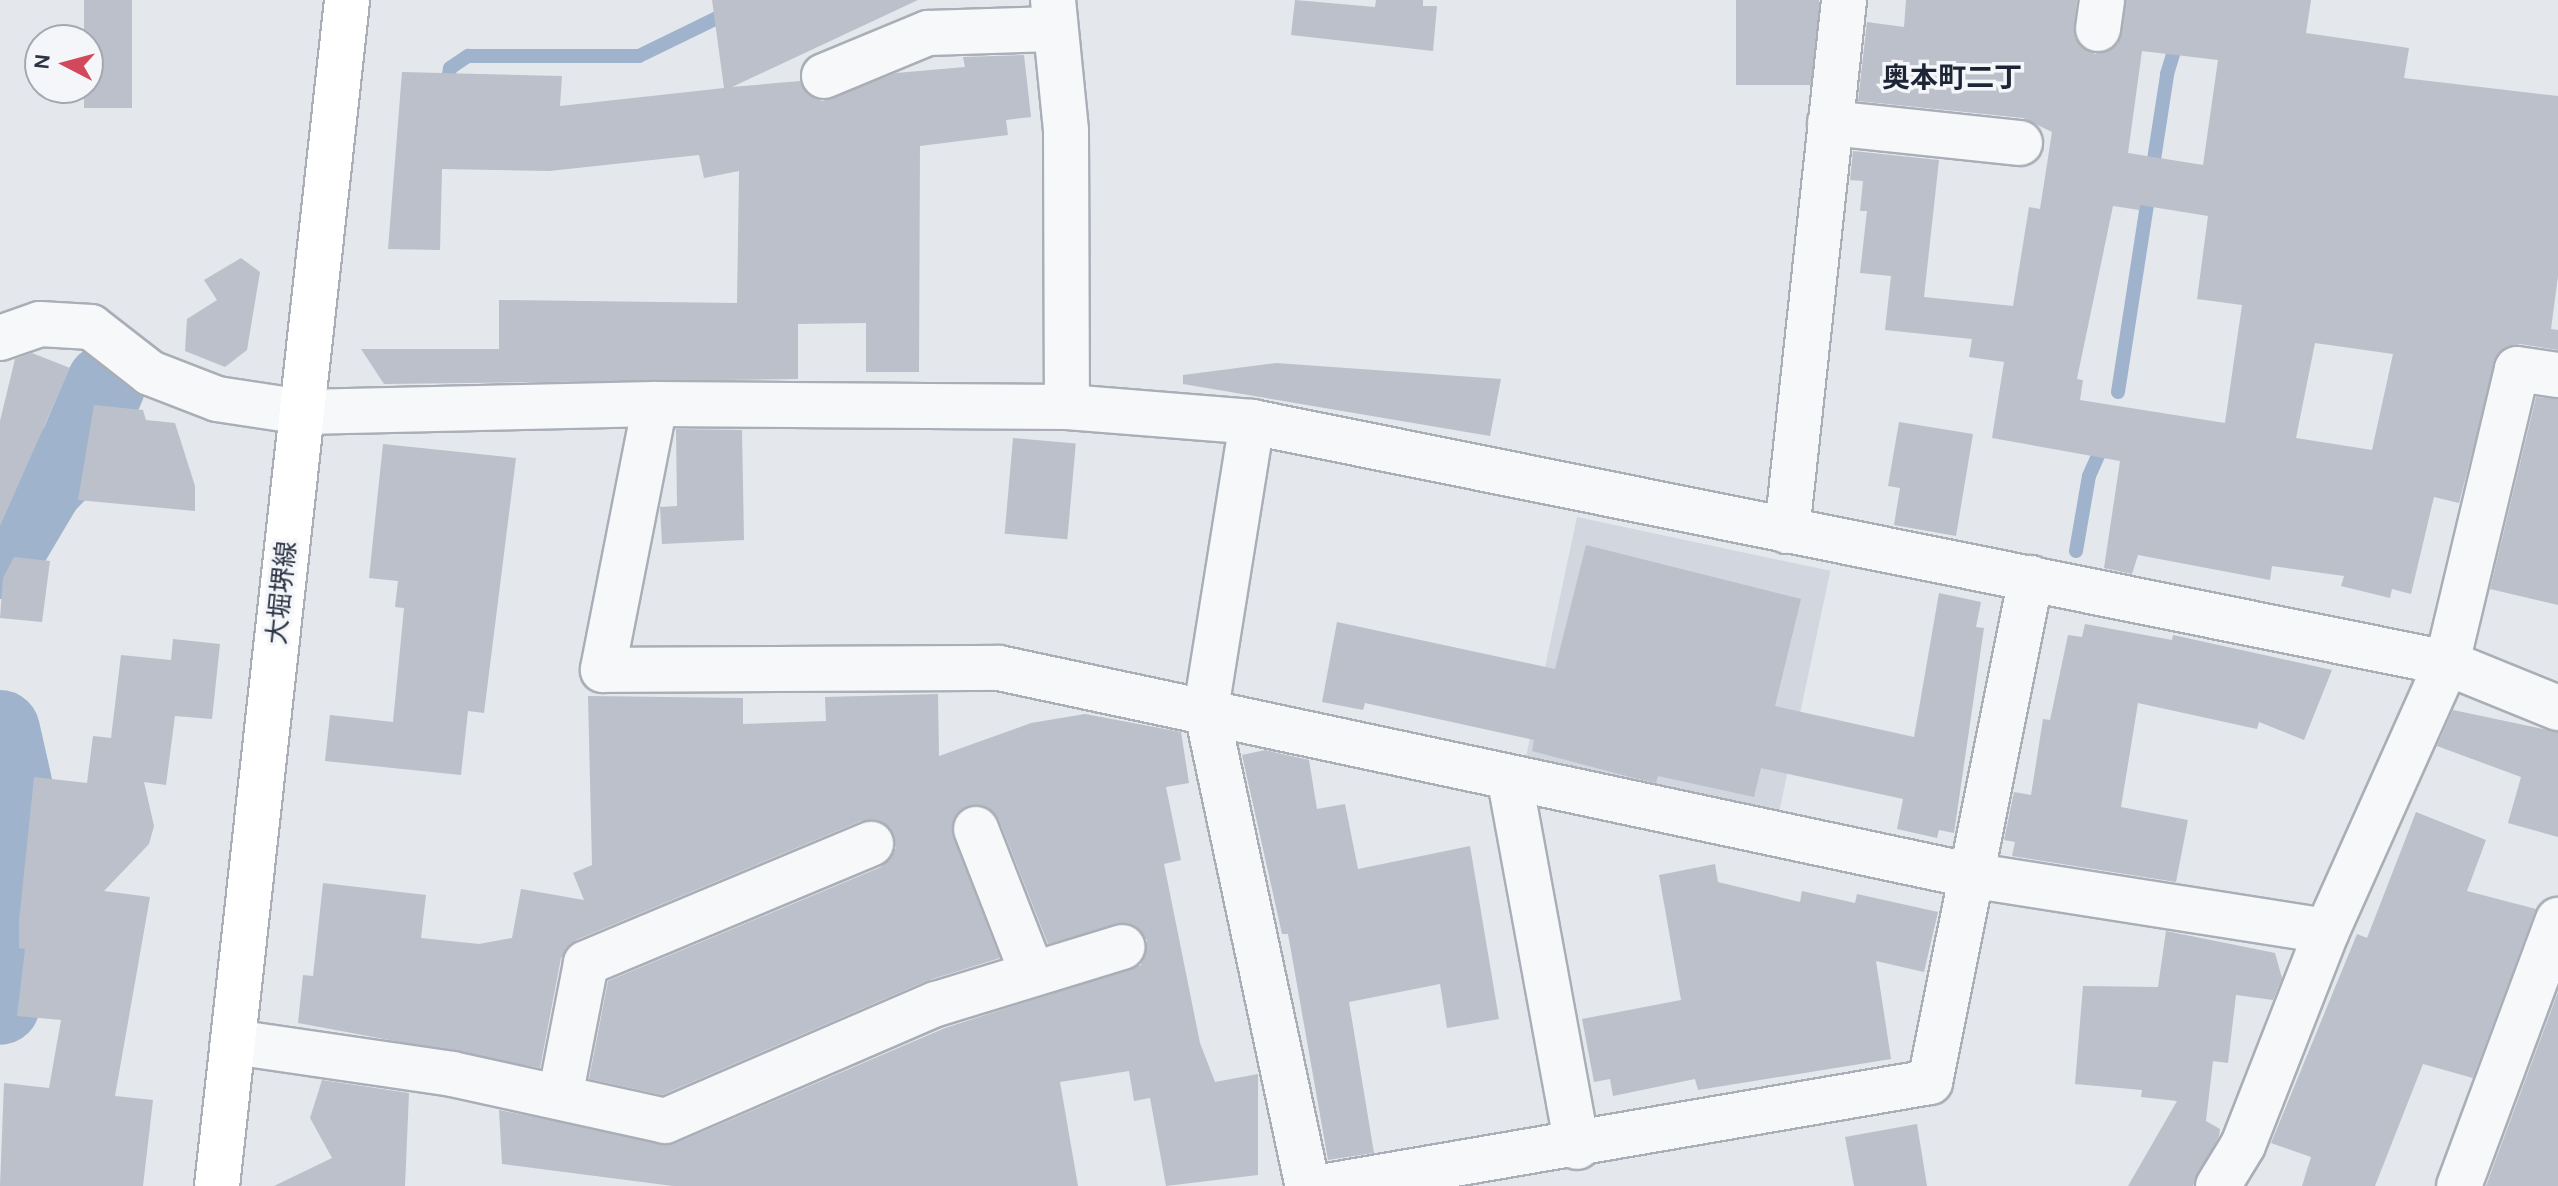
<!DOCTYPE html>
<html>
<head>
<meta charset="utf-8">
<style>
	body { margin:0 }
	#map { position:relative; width:2558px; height:1186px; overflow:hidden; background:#e4e7ec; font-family:Karla,"Noto Sans JP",sans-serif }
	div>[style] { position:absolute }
	.built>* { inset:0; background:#d2d6de; transform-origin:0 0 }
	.stream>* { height:14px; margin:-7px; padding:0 7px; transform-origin:7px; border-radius:7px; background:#9fb4cc }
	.river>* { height:80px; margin:-40px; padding:0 40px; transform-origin:40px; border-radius:40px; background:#9fb4cc }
	.building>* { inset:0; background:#bbc0ca; transform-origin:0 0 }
	.roads { filter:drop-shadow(2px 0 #a9aeb7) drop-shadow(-2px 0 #a9aeb7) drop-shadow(0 2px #a9aeb7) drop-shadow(0 -2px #a9aeb7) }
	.minor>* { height:44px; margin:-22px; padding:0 22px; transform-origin:22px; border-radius:22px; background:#f7f8fa }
	.major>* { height:44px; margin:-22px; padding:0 22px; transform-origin:22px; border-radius:22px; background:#fff }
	span { translate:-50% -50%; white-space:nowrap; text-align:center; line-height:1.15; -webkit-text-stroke:7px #f4f6f9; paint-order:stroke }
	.street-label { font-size:26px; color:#2b3445 }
	.neighbourhood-label { font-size:28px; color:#1d2536; font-weight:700 }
	.north { position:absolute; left:24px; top:24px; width:80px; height:80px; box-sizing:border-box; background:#f4f6f9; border:2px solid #a4a8b1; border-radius:50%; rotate:276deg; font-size:22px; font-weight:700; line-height:32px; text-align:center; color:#2b3445 }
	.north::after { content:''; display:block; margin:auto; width:28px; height:36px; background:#d1495b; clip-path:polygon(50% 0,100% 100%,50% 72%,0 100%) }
</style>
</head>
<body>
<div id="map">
	<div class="built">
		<div style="left:1577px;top:517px;width:259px;height:246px;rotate:12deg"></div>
	</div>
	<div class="stream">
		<div style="left:446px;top:91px;width:23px;rotate:-80deg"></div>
		<div style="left:450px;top:68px;width:22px;rotate:-34deg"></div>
		<div style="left:468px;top:56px;width:171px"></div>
		<div style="left:639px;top:56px;width:128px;rotate:-26deg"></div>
		<div style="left:2118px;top:392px;width:322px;rotate:-81.2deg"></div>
		<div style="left:2167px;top:74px;width:38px;rotate:-73deg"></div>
		<div style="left:2076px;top:551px;width:76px;rotate:-80.2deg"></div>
		<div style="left:2089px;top:476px;width:39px;rotate:-66deg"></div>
	</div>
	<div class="river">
		<div style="left:0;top:559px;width:86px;rotate:-59.3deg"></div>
		<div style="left:44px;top:485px;width:49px;rotate:-45.8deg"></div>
		<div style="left:78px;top:450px;width:72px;rotate:-67deg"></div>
		<div style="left:0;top:730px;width:95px;rotate:77.3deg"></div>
		<div style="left:21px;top:823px;width:122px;rotate:93.8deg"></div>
		<div style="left:13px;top:945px;width:61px;rotate:102.2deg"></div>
	</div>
	<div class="building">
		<div style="left:84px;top:0;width:48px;height:108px"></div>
		<div style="clip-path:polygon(712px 0,918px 0,732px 87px,800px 81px,808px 95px,822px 101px,896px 73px,965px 67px,963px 57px,1024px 55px,1031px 117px,1006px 120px,1008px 135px,920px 146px,919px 372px,866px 372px,866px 323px,798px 324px,798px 379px,384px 384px,361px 349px,499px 349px,499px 300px,737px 303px,739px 171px,704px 178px,699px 155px,549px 171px,442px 169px,440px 250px,388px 249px,402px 72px,562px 76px,560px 106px,724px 88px)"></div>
		<div style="clip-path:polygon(1295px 0,1375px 7px,1376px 0,1423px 0,1423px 6px,1437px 6px,1433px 51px,1291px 35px)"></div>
		<div style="left:1736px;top:0;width:83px;height:85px"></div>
		<div style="clip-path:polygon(evenodd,1906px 0,2077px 0,2075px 38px,2095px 54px,2118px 44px,2126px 0,2311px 0,2306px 33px,2409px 48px,2404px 78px,2558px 96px,2558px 276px,2551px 329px,2558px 330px,2558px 350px,2520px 344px,2498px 353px,2459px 503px,2434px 497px,2411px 594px,2392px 589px,2390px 598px,2341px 586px,2344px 576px,2272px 566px,2270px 580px,2138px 555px,2132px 574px,2104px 568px,2120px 461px,1992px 438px,2004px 362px,1969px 357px,1972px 339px,1885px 330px,1891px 276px,1860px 273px,1867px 211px,1860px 211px,1863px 181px,1850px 180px,1853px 151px,1939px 160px,1924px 297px,2013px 306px,2029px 207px,2040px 209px,2052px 132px,2023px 118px,1858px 101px,1867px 22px,1904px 27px,1906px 0,2142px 51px,2218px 60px,2203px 165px,2128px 153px,2142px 51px,1906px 0,2140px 205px,2208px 216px,2197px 299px,2242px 305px,2225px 423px,2080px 400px,2083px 380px,2077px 379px,2113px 206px,2139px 210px,2140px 205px,1906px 0,2315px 343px,2393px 354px,2372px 450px,2296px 438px,2315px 343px)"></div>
		<div style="clip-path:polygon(241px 258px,260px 272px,247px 350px,225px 367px,185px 351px,187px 319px,217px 300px,204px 280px)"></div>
		<div style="clip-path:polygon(32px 353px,70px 368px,0 526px,0 421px,15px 359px)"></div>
		<div style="clip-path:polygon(1276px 363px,1501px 379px,1490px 436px,1183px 384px,1183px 375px)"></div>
		<div style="clip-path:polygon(2536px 397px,2558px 399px,2558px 605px,2490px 589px)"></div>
		<div style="clip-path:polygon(94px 405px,143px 410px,146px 420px,175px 423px,195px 486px,195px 511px,78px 500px)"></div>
		<div style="clip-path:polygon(1899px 422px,1973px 434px,1956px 536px,1894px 525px,1900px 488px,1888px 486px)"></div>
		<div style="clip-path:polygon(676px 429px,742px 430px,744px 540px,662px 544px,660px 507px,677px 506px)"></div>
		<div style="left:1013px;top:438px;width:63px;height:96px;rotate:5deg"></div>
		<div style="clip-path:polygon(383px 444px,516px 458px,484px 713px,468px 711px,461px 775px,325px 761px,330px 715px,393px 722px,404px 608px,395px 607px,398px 581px,369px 578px)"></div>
		<div style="clip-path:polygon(1586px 545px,1801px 599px,1775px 706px,1914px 737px,1939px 593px,1981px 602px,1976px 627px,1984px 628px,1954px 833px,1939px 830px,1937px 838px,1897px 829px,1903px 799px,1761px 768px,1754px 797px,1658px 776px,1656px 783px,1634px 778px,1532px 751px,1534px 740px,1365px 703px,1363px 710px,1322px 702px,1337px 622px,1555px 669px)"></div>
		<div style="clip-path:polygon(14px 557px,50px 561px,42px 622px,0 618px,3px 578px)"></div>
		<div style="clip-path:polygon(2085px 624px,2172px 640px,2173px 635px,2332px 670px,2304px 740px,2259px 722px,2257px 729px,2138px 703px,2121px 807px,2188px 820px,2176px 882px,2012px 856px,2015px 842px,2004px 840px,2014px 792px,2031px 795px,2043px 719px,2050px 720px,2068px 635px,2082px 637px)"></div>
		<div style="clip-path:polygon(173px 639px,220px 644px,212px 719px,175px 716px,166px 785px,144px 782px,154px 826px,149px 844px,104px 891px,150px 897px,115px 1096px,153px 1100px,143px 1186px,0 1186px,4px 1083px,49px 1088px,61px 1020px,17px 1016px,25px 949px,19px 948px,19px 921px,34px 777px,87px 783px,93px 736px,111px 738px,121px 655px,171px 660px)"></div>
		<div style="clip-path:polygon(938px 694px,939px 756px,1031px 723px,1085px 714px,1181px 732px,1189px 783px,1166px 787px,1181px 860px,1164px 864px,1200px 1043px,1215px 1082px,1258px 1074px,1258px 1175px,1166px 1186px,1150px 1098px,1134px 1101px,1129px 1071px,1060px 1082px,1078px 1186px,673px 1186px,502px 1164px,499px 1110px,674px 1144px,945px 1028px,1141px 965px,1147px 940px,1128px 923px,1048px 944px,999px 820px,981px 805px,957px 813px,953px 837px,1000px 958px,926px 981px,662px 1095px,589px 1079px,608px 981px,881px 867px,896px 848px,887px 825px,861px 821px,576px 940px,561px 958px,540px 1068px,298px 1023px,303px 975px,313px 976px,323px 883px,426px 895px,421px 938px,479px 944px,512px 938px,521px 889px,584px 900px,573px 873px,592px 865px,588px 696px,743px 698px,743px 724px,826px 721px,825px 697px)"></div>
		<div style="clip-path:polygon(2453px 710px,2558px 732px,2558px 837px,2508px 823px,2521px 777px,2437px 746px)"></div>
		<div style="clip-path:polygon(1265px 750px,1309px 760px,1317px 809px,1345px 804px,1358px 869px,1470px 846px,1499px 1019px,1447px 1028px,1440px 984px,1349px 1002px,1374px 1153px,1328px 1160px,1288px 934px,1282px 934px,1242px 755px)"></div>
		<div style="clip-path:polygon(2416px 812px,2486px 840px,2467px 891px,2536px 909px,2473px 1078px,2423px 1064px,2375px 1186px,2302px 1186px,2311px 1157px,2271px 1143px,2357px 934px,2367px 938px)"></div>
		<div style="clip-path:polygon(1715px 864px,1718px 882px,1800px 902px,1802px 891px,1855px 903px,1857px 894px,1938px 912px,1924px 972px,1876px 961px,1891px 1059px,1698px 1090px,1695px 1079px,1613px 1096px,1610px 1079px,1594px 1082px,1582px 1019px,1681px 1000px,1659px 875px)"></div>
		<div style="clip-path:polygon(2166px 931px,2275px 953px,2282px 978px,2273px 1000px,2236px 995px,2228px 1063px,2213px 1061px,2206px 1121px,2220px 1129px,2219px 1136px,2193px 1186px,2128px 1186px,2177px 1101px,2141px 1097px,2142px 1090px,2075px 1084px,2083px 986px,2158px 987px)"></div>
		<div style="clip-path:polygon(2558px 992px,2558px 1186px,2486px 1186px)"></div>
		<div style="clip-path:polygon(322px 1080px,409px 1093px,405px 1186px,274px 1186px,332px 1158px,310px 1118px)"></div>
		<div style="clip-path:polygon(1917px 1124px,1927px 1186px,1854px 1186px,1845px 1137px)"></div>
	</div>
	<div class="roads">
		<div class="minor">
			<div style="left:1053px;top:0;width:132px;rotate:84.3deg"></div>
			<div style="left:1066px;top:131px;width:276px;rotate:89.8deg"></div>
			<div style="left:2098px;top:29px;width:29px;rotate:-82deg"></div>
			<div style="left:824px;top:76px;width:113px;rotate:-22.5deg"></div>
			<div style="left:928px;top:33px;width:125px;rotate:-1.8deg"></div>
			<div style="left:1830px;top:123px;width:191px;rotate:6deg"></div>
			<div style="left:0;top:338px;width:42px;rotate:-19.3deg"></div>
			<div style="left:40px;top:324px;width:51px;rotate:3.4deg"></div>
			<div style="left:91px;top:327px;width:75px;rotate:37.9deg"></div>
			<div style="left:150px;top:373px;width:72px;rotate:21.2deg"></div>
			<div style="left:217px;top:399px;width:87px;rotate:8.6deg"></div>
			<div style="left:303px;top:412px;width:352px;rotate:-1.3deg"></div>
			<div style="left:655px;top:404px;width:412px;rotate:0.4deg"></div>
			<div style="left:1067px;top:407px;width:186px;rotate:4.6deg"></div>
			<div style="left:1252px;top:422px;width:1219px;rotate:11.4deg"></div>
			<div style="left:2447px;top:663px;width:120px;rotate:22.1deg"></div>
			<div style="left:655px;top:404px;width:271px;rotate:101.1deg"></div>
			<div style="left:603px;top:670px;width:396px;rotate:-0.3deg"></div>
			<div style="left:999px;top:668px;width:992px;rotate:12.05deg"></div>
			<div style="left:1969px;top:875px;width:362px;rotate:8.9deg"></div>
			<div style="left:1252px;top:422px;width:290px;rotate:99.1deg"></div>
			<div style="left:1206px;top:708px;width:489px;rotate:78deg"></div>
			<div style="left:1787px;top:531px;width:534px;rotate:-83.87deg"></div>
			<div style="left:1510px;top:781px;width:372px;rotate:79.6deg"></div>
			<div style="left:976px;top:829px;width:155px;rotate:68.7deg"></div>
			<div style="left:233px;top:1042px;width:221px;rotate:8.3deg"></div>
			<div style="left:452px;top:1074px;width:218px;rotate:12.4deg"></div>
			<div style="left:665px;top:1121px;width:295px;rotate:-23.4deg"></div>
			<div style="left:936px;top:1004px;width:195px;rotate:-17deg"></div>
			<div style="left:560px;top:1097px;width:136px;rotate:-79deg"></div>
			<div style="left:586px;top:963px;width:309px;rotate:-22.7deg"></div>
			<div style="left:1327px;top:1186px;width:612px;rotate:-9.79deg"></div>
			<div style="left:1930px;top:1082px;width:514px;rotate:-78.67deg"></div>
			<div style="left:2218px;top:1186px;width:48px;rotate:-58.6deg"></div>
			<div style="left:2243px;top:1145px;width:230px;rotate:-68.6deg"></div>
			<div style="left:2327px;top:931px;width:294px;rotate:-65.9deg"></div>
			<div style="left:2447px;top:663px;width:302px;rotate:-76.6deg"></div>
			<div style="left:2517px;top:369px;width:41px;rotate:8.3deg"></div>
			<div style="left:2459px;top:1186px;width:284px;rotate:-69.6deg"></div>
		</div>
		<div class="major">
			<div style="left:217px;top:1186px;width:1193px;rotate:-83.74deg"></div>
		</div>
	</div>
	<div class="street-label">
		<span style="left:282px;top:593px;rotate:-84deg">大堀堺線</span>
	</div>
	<div class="neighbourhood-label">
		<span style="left:1952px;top:78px">奥本町二丁</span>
	</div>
	<div class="north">N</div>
</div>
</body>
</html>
